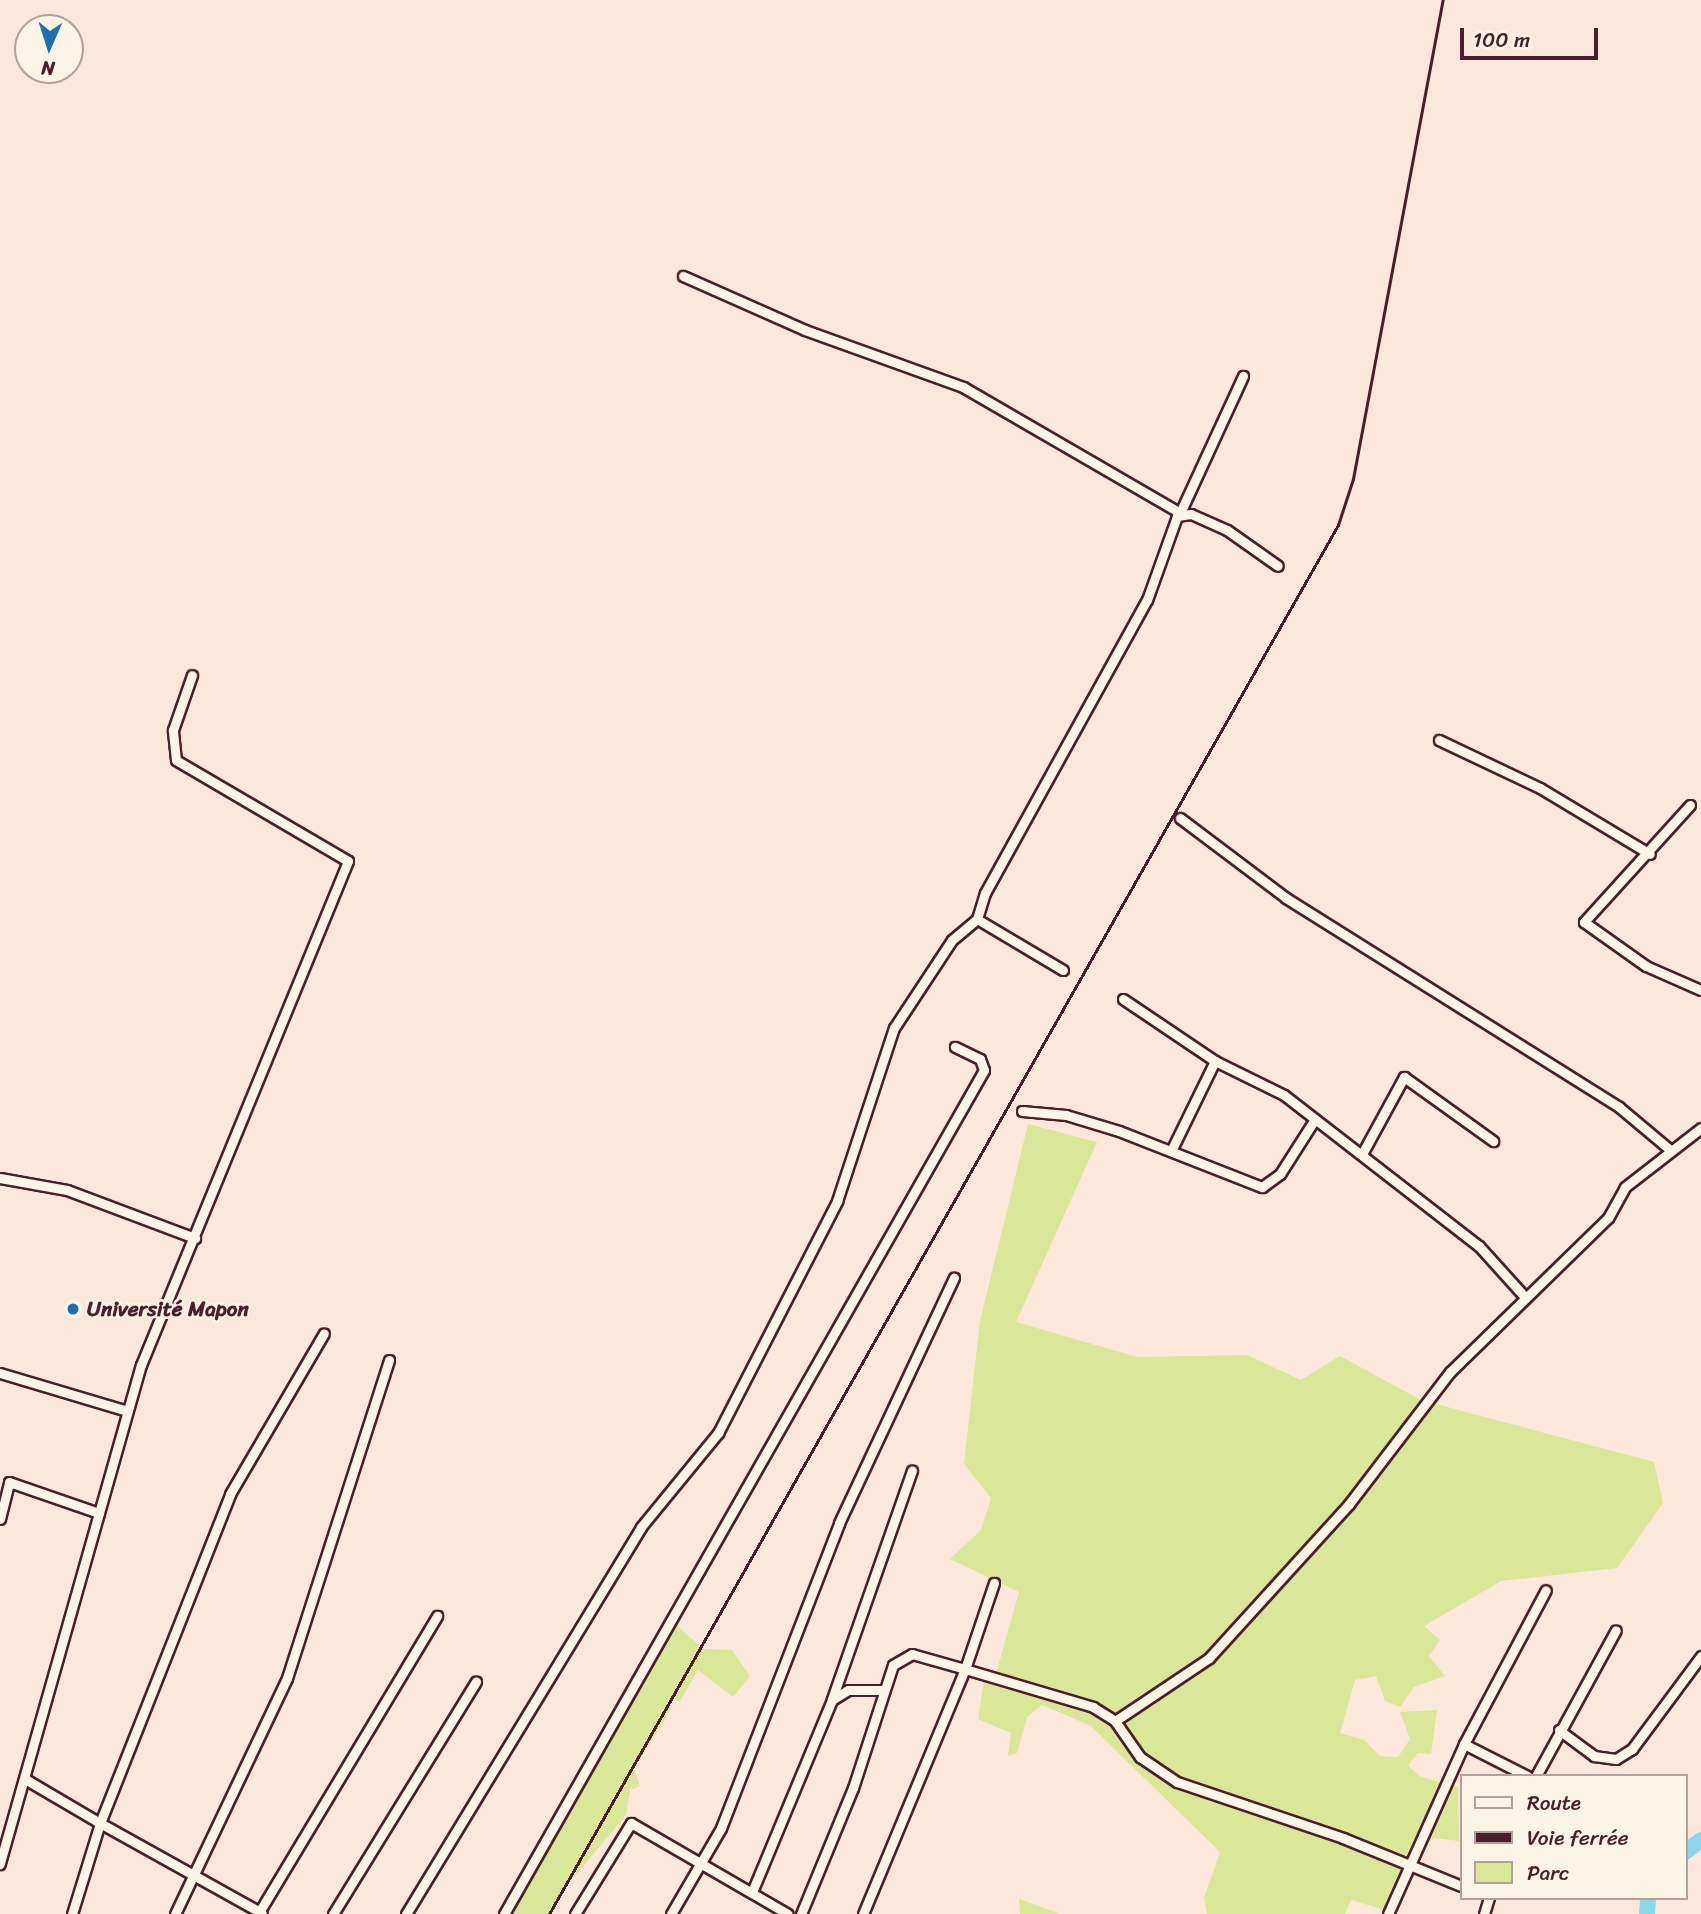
<!DOCTYPE html>
<html>
<head>
<meta charset="utf-8">
<style>
	body { margin:0 }
	#map { position:relative; width:1701px; height:1914px; overflow:hidden; background:#fbe8da; font-family:Sriracha,sans-serif }
	div>[style] { position:absolute }
	.green>* { inset:0; background:#dae698 }
	.river>* { height:16px; margin:-8px; padding:0 8px; transform-origin:8px; border-radius:8px; background:#8dd7ee }
	.roads { filter:drop-shadow(2px 0 #4a1f2b) drop-shadow(-2px 0 #4a1f2b) drop-shadow(0 2px #4a1f2b) drop-shadow(0 -2px #4a1f2b) }
	.minor>* { height:9px; margin:-4.5px; padding:0 4.5px; transform-origin:4.5px; border-radius:4.5px; background:#fcf5e5 }
	.rail>* { height:2.5px; margin:-1.25px; padding:0 1.25px; transform-origin:1.25px; border-radius:1.25px; background:#4a1f2b }
	.dots>* { width:19px; height:19px; translate:-50% -50%; box-sizing:border-box; border:4px solid #fcf5e5; border-radius:50% }
	span { translate:-50% -50%; white-space:nowrap; text-align:center; line-height:1.15; -webkit-text-stroke:5px #fcf5e5; paint-order:stroke }
	.poi-label { font-size:21px; color:#4a1f2b; font-weight:700 }
	.left { translate:0 -50%; text-align:left }
	.legend { position:absolute; left:1460px; top:1774px; width:228px; height:126px; box-sizing:border-box; background:#fcf5e5; border:2px solid #b59f9b; margin:0; padding:9px 12px; list-style:none; font-size:21px; color:#4a1f2b }
	.legend li { display:flex; align-items:center; gap:14px; height:35px }
	.legend b { width:35px; border:2px solid #b59f9b }
	.north { position:absolute; left:14px; top:14px; width:70px; height:70px; box-sizing:border-box; background:#fcf5e5; border:2px solid #b59f9b; border-radius:50%; rotate:183deg; font-size:19px; font-weight:700; line-height:28px; text-align:center; color:#4a1f2b }
	.north::after { content:''; display:block; margin:auto; width:24px; height:32px; background:#1f6fb2; clip-path:polygon(50% 0,100% 100%,50% 72%,0 100%) }
	.scale { position:absolute; left:1460px; top:28px; width:138px; height:32px; box-sizing:border-box; border:4px solid #4a1f2b; border-top:0; padding-left:9px; font-size:21px; line-height:24px; white-space:nowrap; color:#4a1f2b; -webkit-text-stroke:5px #fcf5e5; paint-order:stroke }
</style>
</head>
<body>
<div id="map">
	<div class="green">
		<div style="clip-path:polygon(1028px 1124px,1097px 1142px,1016px 1322px,1137px 1357px,1247px 1355px,1301px 1380px,1340px 1356px,1421px 1400px,1654px 1462px,1663px 1503px,1617px 1568px,1501px 1581px,1424px 1626px,1440px 1640px,1429px 1656px,1445px 1676px,1414px 1687px,1400px 1707px,1385px 1701px,1376px 1676px,1355px 1680px,1340px 1733px,1364px 1740px,1380px 1756px,1398px 1757px,1410px 1739px,1400px 1712px,1437px 1710px,1431px 1754px,1418px 1753px,1408px 1765px,1419px 1776px,1458px 1787px,1459px 1841px,1436px 1838px,1414px 1849px,1385px 1910px,1351px 1900px,1345px 1914px,1207px 1914px,1204px 1898px,1220px 1852px,1091px 1726px,1042px 1705px,1027px 1717px,1017px 1753px,1008px 1756px,1011px 1733px,978px 1719px,984px 1681px,996px 1674px,1019px 1592px,950px 1559px,981px 1530px,991px 1498px,964px 1464px,980px 1321px)"></div>
		<div style="clip-path:polygon(669px 1618px,703px 1649px,732px 1650px,750px 1676px,733px 1697px,698px 1670px,680px 1701px,667px 1700px,671px 1709px,634px 1769px,640px 1786px,630px 1790px,626px 1815px,559px 1895px,551px 1914px,508px 1914px)"></div>
		<div style="clip-path:polygon(1019px 1899px,1060px 1914px,1020px 1914px)"></div>
	</div>
	<div class="river">
		<div style="left:1685px;top:1852px;width:20px;rotate:-37deg"></div>
		<div style="left:1647px;top:1914px;width:16px;rotate:-86deg"></div>
	</div>
	<div class="roads">
		<div class="minor">
			<div style="left:683px;top:276px;width:133px;rotate:23.9deg"></div>
			<div style="left:805px;top:330px;width:168px;rotate:19.8deg"></div>
			<div style="left:963px;top:387px;width:251px;rotate:30.1deg"></div>
			<div style="left:1180px;top:513px;width:151px;rotate:-65.3deg"></div>
			<div style="left:1439px;top:740px;width:112px;rotate:25.4deg"></div>
			<div style="left:1540px;top:788px;width:128px;rotate:31deg"></div>
			<div style="left:1690px;top:805px;width:158px;rotate:132.2deg"></div>
			<div style="left:1584px;top:922px;width:76px;rotate:35.4deg"></div>
			<div style="left:1646px;top:966px;width:60px;rotate:23.6deg"></div>
			<div style="left:1180px;top:818px;width:133px;rotate:37deg"></div>
			<div style="left:1286px;top:898px;width:393px;rotate:32.1deg"></div>
			<div style="left:1619px;top:1107px;width:65px;rotate:40deg"></div>
			<div style="left:977px;top:919px;width:27px;rotate:-73deg"></div>
			<div style="left:985px;top:893px;width:335px;rotate:-61.1deg"></div>
			<div style="left:1147px;top:600px;width:89px;rotate:-70.3deg"></div>
			<div style="left:1177px;top:516px;width:14px;rotate:-8deg"></div>
			<div style="left:1191px;top:514px;width:39px;rotate:24deg"></div>
			<div style="left:1227px;top:530px;width:62px;rotate:35.2deg"></div>
			<div style="left:1123px;top:999px;width:111px;rotate:34deg"></div>
			<div style="left:1215px;top:1061px;width:77px;rotate:26.2deg"></div>
			<div style="left:1284px;top:1095px;width:247px;rotate:37.8deg"></div>
			<div style="left:1479px;top:1246px;width:69px;rotate:48deg"></div>
			<div style="left:1022px;top:1111px;width:44px;rotate:5.2deg"></div>
			<div style="left:1066px;top:1115px;width:55px;rotate:16.8deg"></div>
			<div style="left:1119px;top:1131px;width:154px;rotate:21.4deg"></div>
			<div style="left:1262px;top:1187px;width:22px;rotate:-36deg"></div>
			<div style="left:1280px;top:1174px;width:65px;rotate:-57.5deg"></div>
			<div style="left:1172px;top:1149px;width:98px;rotate:-64deg"></div>
			<div style="left:1362px;top:1154px;width:88px;rotate:-61.4deg"></div>
			<div style="left:1404px;top:1077px;width:110px;rotate:35.7deg"></div>
			<div style="left:0;top:1178px;width:68px;rotate:10.2deg"></div>
			<div style="left:67px;top:1190px;width:137px;rotate:20.6deg"></div>
			<div style="left:0;top:1373px;width:129px;rotate:16.6deg"></div>
			<div style="left:99px;top:1513px;width:154px;rotate:-74.2deg"></div>
			<div style="left:141px;top:1365px;width:545px;rotate:-67.67deg"></div>
			<div style="left:348px;top:861px;width:199px;rotate:-149.6deg"></div>
			<div style="left:176px;top:760px;width:30px;rotate:-96deg"></div>
			<div style="left:173px;top:730px;width:58px;rotate:-70.9deg"></div>
			<div style="left:0;top:1519px;width:38px;rotate:-76deg"></div>
			<div style="left:9px;top:1482px;width:95px;rotate:19deg"></div>
			<div style="left:99px;top:1513px;width:365px;rotate:105.8deg"></div>
			<div style="left:832px;top:1699px;width:242px;rotate:-70.7deg"></div>
			<div style="left:1115px;top:1721px;width:113px;rotate:-33.8deg"></div>
			<div style="left:1209px;top:1658px;width:208px;rotate:-47.7deg"></div>
			<div style="left:1349px;top:1504px;width:166px;rotate:-52.6deg"></div>
			<div style="left:1450px;top:1372px;width:221px;rotate:-44.3deg"></div>
			<div style="left:1608px;top:1218px;width:35px;rotate:-61deg"></div>
			<div style="left:1625px;top:1187px;width:96px;rotate:-37.8deg"></div>
			<div style="left:1559px;top:1730px;width:44px;rotate:36.6deg"></div>
			<div style="left:1594px;top:1756px;width:22px;rotate:8deg"></div>
			<div style="left:1616px;top:1759px;width:19px;rotate:-32deg"></div>
			<div style="left:1632px;top:1749px;width:116px;rotate:-53.4deg"></div>
			<div style="left:1464px;top:1744px;width:71px;rotate:26.9deg"></div>
			<div style="left:1536px;top:1776px;width:166px;rotate:-61.3deg"></div>
			<div style="left:25px;top:1779px;width:87px;rotate:30.4deg"></div>
			<div style="left:100px;top:1823px;width:354px;rotate:-68.4deg"></div>
			<div style="left:230px;top:1494px;width:186px;rotate:-59.7deg"></div>
			<div style="left:752px;top:1892px;width:208px;rotate:-67.4deg"></div>
			<div style="left:832px;top:1700px;width:19px;rotate:-32deg"></div>
			<div style="left:848px;top:1690px;width:35px"></div>
			<div style="left:72px;top:1914px;width:95px;rotate:-72.9deg"></div>
			<div style="left:100px;top:1823px;width:185px;rotate:29.1deg"></div>
			<div style="left:175px;top:1914px;width:261px;rotate:-64.6deg"></div>
			<div style="left:287px;top:1678px;width:334px;rotate:-72.2deg"></div>
			<div style="left:258px;top:1914px;width:348px;rotate:-59deg"></div>
			<div style="left:333px;top:1914px;width:273px;rotate:-58.4deg"></div>
			<div style="left:406px;top:1914px;width:453px;rotate:-58.7deg"></div>
			<div style="left:641px;top:1527px;width:122px;rotate:-50.7deg"></div>
			<div style="left:718px;top:1433px;width:261px;rotate:-62.8deg"></div>
			<div style="left:837px;top:1201px;width:182px;rotate:-71.8deg"></div>
			<div style="left:894px;top:1028px;width:105px;rotate:-56.6deg"></div>
			<div style="left:952px;top:940px;width:33px;rotate:-40deg"></div>
			<div style="left:977px;top:919px;width:100px;rotate:30.7deg"></div>
			<div style="left:504px;top:1914px;width:971px;rotate:-60.37deg"></div>
			<div style="left:984px;top:1070px;width:12px;rotate:-110deg"></div>
			<div style="left:980px;top:1059px;width:28px;rotate:-154deg"></div>
			<div style="left:575px;top:1914px;width:107px;rotate:-58.4deg"></div>
			<div style="left:631px;top:1823px;width:181px;rotate:30.1deg"></div>
			<div style="left:671px;top:1914px;width:99px;rotate:-59.8deg"></div>
			<div style="left:721px;top:1828px;width:327px;rotate:-68.8deg"></div>
			<div style="left:839px;top:1523px;width:271px;rotate:-64.9deg"></div>
			<div style="left:801px;top:1914px;width:136px;rotate:-67.6deg"></div>
			<div style="left:853px;top:1788px;width:129px;rotate:-72deg"></div>
			<div style="left:893px;top:1665px;width:22px;rotate:-30deg"></div>
			<div style="left:912px;top:1654px;width:55px;rotate:15.8deg"></div>
			<div style="left:965px;top:1669px;width:91px;rotate:-71.4deg"></div>
			<div style="left:863px;top:1914px;width:265px;rotate:-67.4deg"></div>
			<div style="left:965px;top:1669px;width:134px;rotate:16.5deg"></div>
			<div style="left:1093px;top:1707px;width:26px;rotate:32deg"></div>
			<div style="left:1115px;top:1721px;width:44px;rotate:55.2deg"></div>
			<div style="left:1140px;top:1757px;width:45px;rotate:34deg"></div>
			<div style="left:1177px;top:1782px;width:175px;rotate:18.6deg"></div>
			<div style="left:1343px;top:1838px;width:127px;rotate:22.1deg"></div>
			<div style="left:1388px;top:1914px;width:186px;rotate:-65.9deg"></div>
			<div style="left:1464px;top:1744px;width:174px;rotate:-62deg"></div>
			<div style="left:1484px;top:1914px;width:17px;rotate:-73deg"></div>
		</div>
	</div>
	<div class="rail">
		<div style="left:549px;top:1914px;width:1597px;rotate:-60.4deg"></div>
		<div style="left:1338px;top:525px;width:48px;rotate:-71.9deg"></div>
		<div style="left:1353px;top:479px;width:487px;rotate:-79.4deg"></div>
	</div>
	<div class="dots">
		<div style="left:73px;top:1309px;background:#1f6fb2"></div>
	</div>
	<div class="poi-label">
		<span class="left" style="left:87px;top:1309px">Université Mapon</span>
	</div>
	<ul class="legend">
	<li><b style="height:9px;background:#fcf5e5"></b>Route</li>
	<li><b style="height:9px;background:#4a1f2b"></b>Voie ferrée</li>
	<li><b style="height:19px;background:#dae698"></b>Parc</li>
	</ul>
	<div class="north">N</div>
	<div class="scale">100 m</div>
</div>
</body>
</html>
